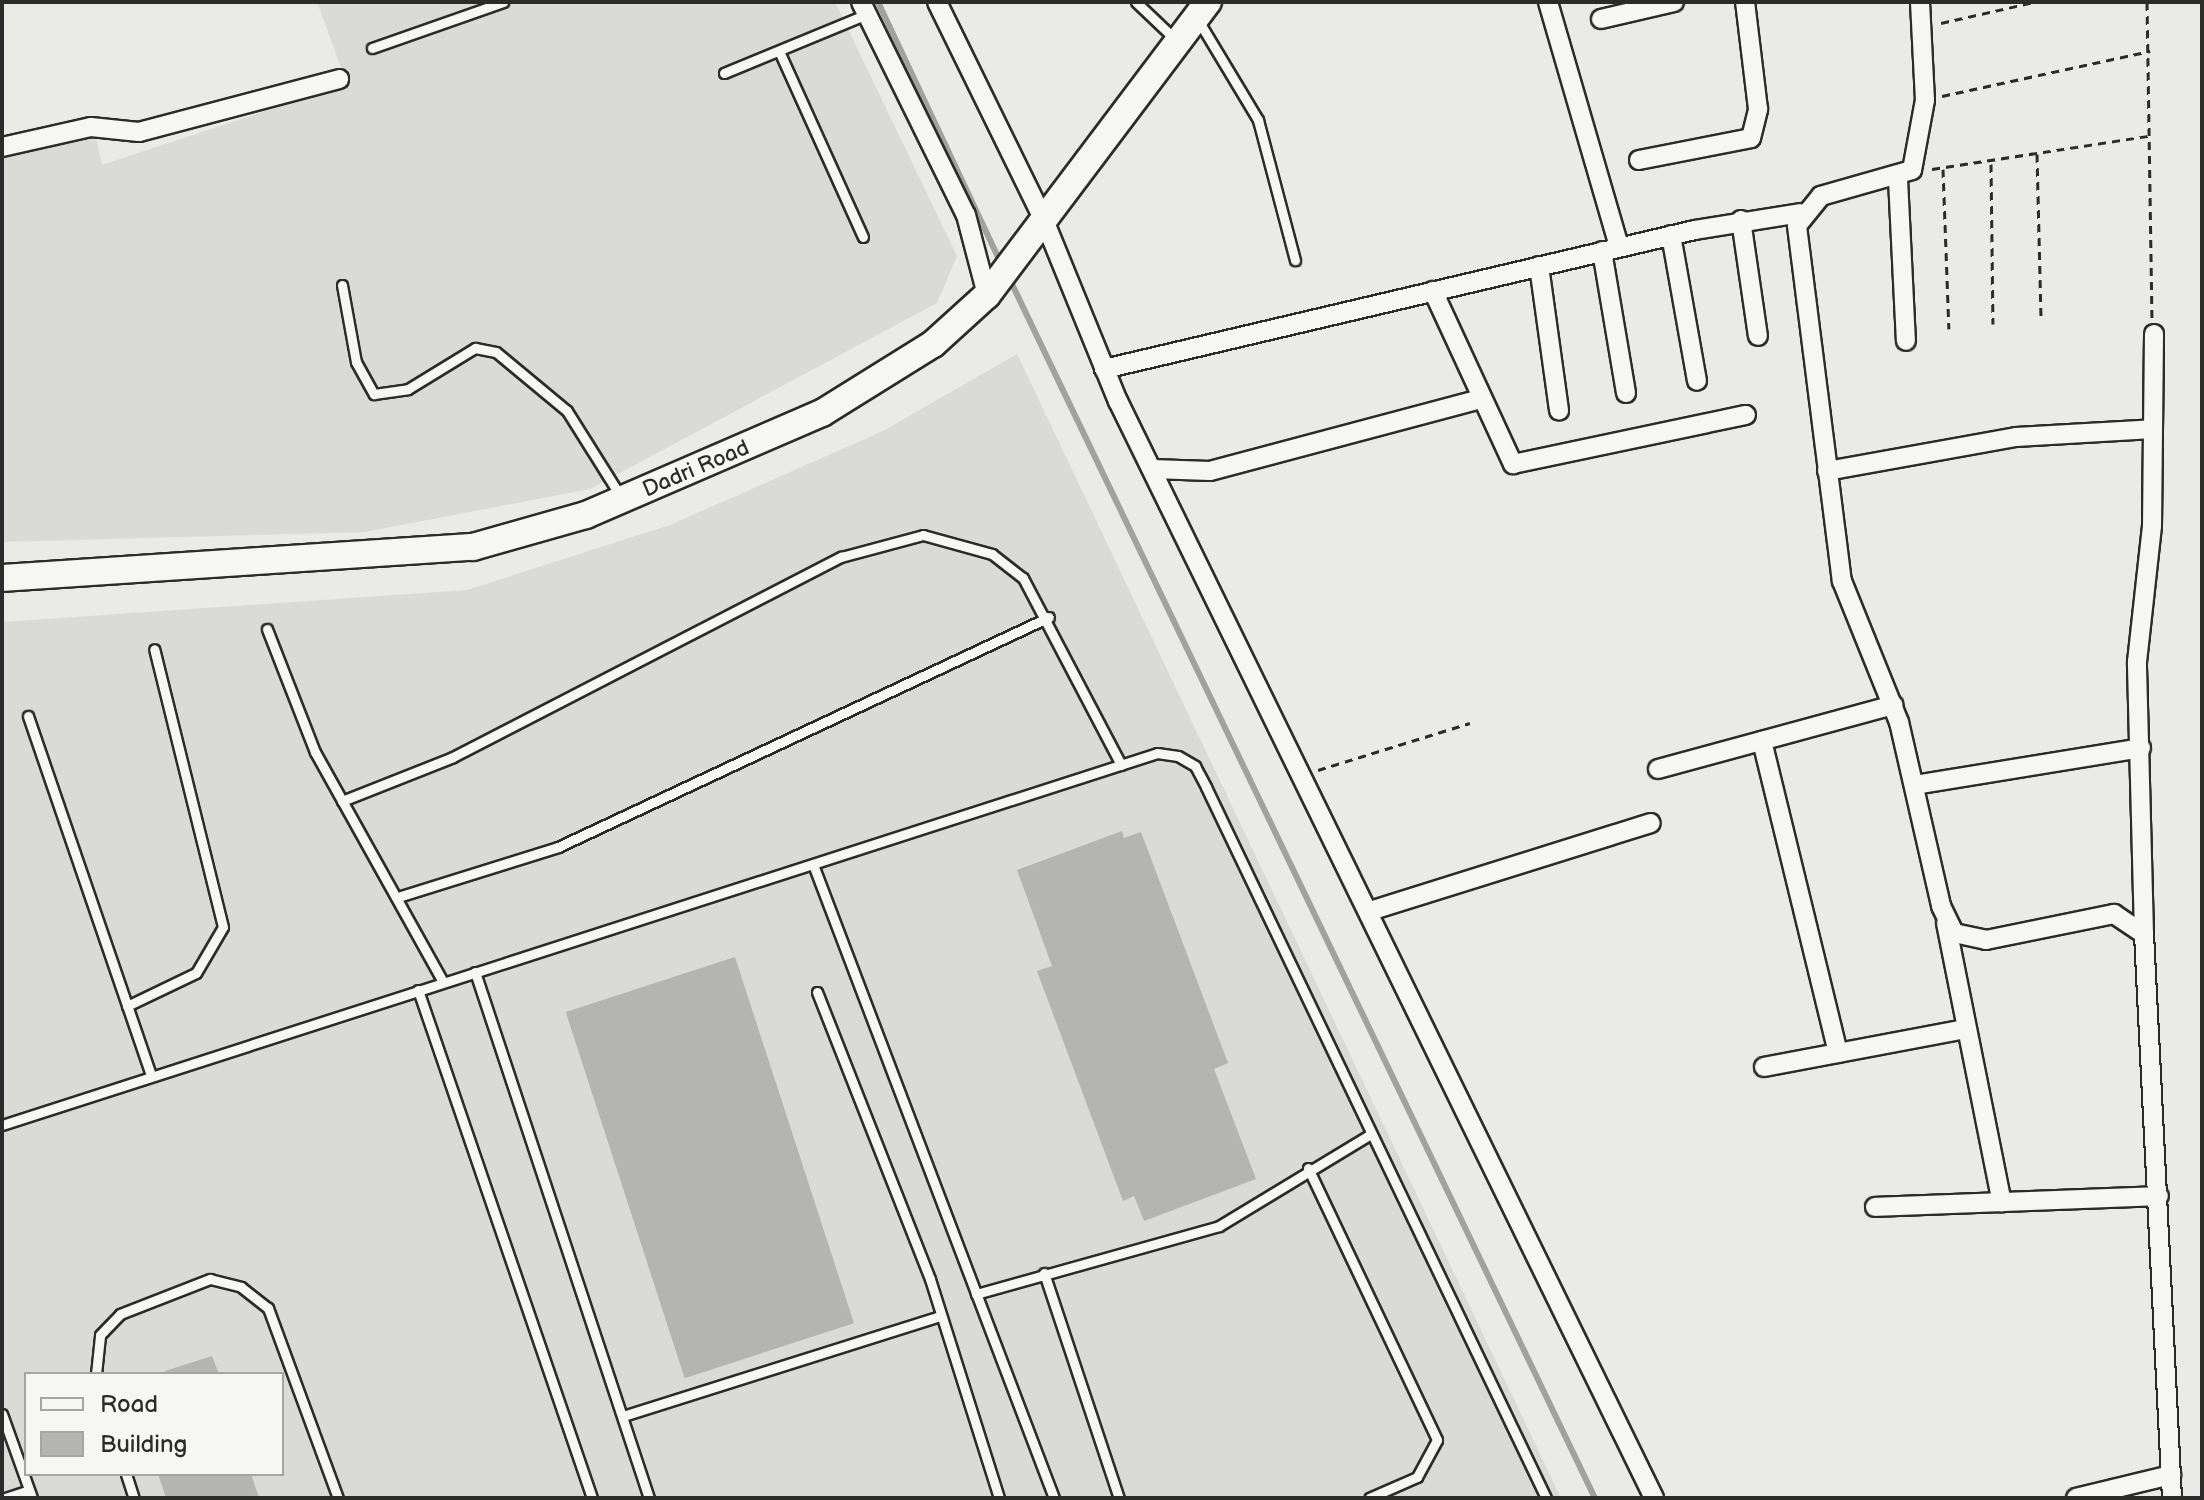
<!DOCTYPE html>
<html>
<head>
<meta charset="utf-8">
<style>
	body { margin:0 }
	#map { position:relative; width:2204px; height:1500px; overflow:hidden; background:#eaeae6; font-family:"Balsamiq Sans",sans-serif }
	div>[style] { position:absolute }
	.built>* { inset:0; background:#dadad6 }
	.stream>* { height:6px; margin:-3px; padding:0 3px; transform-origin:3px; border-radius:3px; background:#a1a19e }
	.building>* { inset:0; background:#b4b4b1; transform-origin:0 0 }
	.path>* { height:3px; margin-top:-1.5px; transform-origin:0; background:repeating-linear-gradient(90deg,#2b2b2b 0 8px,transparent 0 14px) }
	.roads { filter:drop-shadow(2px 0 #2b2b2b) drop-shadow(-2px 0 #2b2b2b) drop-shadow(0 2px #2b2b2b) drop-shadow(0 -2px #2b2b2b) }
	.lane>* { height:9px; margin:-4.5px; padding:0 4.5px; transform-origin:4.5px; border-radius:4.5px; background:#f6f6f2 }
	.street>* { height:18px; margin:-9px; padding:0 9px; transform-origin:9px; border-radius:9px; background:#f6f6f2 }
	.secondary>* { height:26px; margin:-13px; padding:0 13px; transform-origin:13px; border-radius:13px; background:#f6f6f2 }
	span { translate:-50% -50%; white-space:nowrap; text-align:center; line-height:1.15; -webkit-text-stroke:6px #f6f6f2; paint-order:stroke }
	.street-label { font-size:22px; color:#2b2b2b }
	.frame { position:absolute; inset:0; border:4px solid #2b2b2b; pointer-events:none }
	.legend { position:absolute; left:24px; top:1372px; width:260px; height:104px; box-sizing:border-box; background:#f6f6f2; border:2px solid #a5a5a2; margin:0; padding:10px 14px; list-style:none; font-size:24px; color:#2b2b2b }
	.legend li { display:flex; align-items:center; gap:16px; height:40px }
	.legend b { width:40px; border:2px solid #a5a5a2 }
</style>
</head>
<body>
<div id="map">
	<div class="built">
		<div style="clip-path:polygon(317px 2px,835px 2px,957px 256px,937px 303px,590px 489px,365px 532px,2px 542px,2px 139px,92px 119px,102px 165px,347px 84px)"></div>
		<div style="clip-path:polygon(evenodd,1017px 354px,1561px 1498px,2px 1498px,2px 622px,467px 590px,670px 525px,883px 431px,1017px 354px,26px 1374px,282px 1374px,282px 1474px,26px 1474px,26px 1374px)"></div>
	</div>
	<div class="stream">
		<div style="left:878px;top:2px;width:289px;rotate:64.8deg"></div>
		<div style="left:1010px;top:280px;width:1351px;rotate:64.35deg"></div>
	</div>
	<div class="building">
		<div style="clip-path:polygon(1122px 831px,1124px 838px,1141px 832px,1228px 1063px,1214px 1069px,1256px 1179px,1144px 1221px,1134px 1196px,1123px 1201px,1037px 971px,1052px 966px,1017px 870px)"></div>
		<div style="left:735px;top:957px;width:385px;height:178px;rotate:72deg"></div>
		<div style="clip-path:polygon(212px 1356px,219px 1374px,166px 1374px,165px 1371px)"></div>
		<div style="clip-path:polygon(158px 1474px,251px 1474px,259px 1498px,166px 1498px)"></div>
	</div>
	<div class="path">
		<div style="left:2147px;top:2px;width:316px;rotate:89.1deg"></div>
		<div style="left:1941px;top:23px;width:95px;rotate:-12.7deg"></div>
		<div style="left:1942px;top:96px;width:213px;rotate:-12.2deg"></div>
		<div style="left:2037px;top:154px;width:165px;rotate:88.6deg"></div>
		<div style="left:1991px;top:164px;width:160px;rotate:89.3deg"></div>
		<div style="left:1932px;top:169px;width:219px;rotate:-8.7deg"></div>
		<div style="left:1943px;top:169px;width:160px;rotate:87.9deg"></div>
		<div style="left:1318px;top:770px;width:159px;rotate:-17.2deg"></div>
	</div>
	<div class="roads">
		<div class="lane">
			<div style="left:1136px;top:2px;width:57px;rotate:43.6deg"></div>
			<div style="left:1198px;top:20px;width:117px;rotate:59deg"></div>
			<div style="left:1258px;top:120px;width:145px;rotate:75.2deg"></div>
			<div style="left:372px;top:48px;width:139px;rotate:-19.3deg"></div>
			<div style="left:779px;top:51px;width:204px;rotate:65.7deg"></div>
			<div style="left:724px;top:73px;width:155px;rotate:-22.4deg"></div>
			<div style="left:342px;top:285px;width:78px;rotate:79.7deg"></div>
			<div style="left:356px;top:362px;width:37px;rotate:61deg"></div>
			<div style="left:374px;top:394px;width:34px;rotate:-8deg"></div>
			<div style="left:408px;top:389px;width:79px;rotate:-31.5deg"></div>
			<div style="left:475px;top:348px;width:21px;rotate:11deg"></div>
			<div style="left:496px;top:352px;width:92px;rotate:39.7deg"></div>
			<div style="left:567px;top:411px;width:102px;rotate:57.9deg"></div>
			<div style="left:267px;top:629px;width:132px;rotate:68.7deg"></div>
			<div style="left:315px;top:752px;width:263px;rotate:60.9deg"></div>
			<div style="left:28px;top:716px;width:380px;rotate:71.1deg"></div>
			<div style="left:342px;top:801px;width:119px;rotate:-21.6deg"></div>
			<div style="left:453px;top:757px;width:437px;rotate:-27.3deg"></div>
			<div style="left:841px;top:557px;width:85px;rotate:-15deg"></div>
			<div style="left:923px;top:535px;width:72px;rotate:15.4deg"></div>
			<div style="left:992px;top:554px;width:39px;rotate:38deg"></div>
			<div style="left:1023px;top:578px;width:211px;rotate:62.3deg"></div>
			<div style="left:814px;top:867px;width:675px;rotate:69.18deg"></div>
			<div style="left:401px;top:896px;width:164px;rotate:-17.3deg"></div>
			<div style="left:558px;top:847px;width:542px;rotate:-25.1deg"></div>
			<div style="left:475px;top:972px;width:554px;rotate:71.7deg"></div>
			<div style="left:418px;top:990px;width:537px;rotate:71.09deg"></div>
			<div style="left:817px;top:992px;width:308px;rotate:68.5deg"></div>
			<div style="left:930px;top:1279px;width:230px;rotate:72.5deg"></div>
			<div style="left:127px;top:1006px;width:76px;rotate:-25.6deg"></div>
			<div style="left:196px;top:973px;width:53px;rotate:-59.6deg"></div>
			<div style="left:223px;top:927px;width:286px;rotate:-103.9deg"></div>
			<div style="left:2px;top:1125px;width:1213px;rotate:-17.85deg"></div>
			<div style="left:1157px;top:753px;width:21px;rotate:8deg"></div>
			<div style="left:1178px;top:756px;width:20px;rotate:30deg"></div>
			<div style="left:1195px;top:766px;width:24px;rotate:62deg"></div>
			<div style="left:1206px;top:787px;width:788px;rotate:64.44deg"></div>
			<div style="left:1308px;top:1168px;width:301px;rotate:64.6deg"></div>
			<div style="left:1437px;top:1440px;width:42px;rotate:118.4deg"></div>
			<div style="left:1417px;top:1477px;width:52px;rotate:156.4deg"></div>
			<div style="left:1044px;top:1273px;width:237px;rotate:71.6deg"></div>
			<div style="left:976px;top:1294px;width:252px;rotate:-15.6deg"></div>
			<div style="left:1219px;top:1226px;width:175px;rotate:-31.2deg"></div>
			<div style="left:96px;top:1374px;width:39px;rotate:-84deg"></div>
			<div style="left:100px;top:1335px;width:29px;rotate:-46deg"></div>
			<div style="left:120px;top:1314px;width:97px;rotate:-21.3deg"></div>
			<div style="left:210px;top:1279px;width:32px;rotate:14deg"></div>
			<div style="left:241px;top:1287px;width:34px;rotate:38deg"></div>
			<div style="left:268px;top:1308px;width:202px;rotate:69.8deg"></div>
			<div style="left:2px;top:1414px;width:89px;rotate:70.3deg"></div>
			<div style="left:623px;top:1416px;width:333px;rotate:-17.5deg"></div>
			<div style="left:126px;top:1474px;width:25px;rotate:72deg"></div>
			<div style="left:5px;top:1498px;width:25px;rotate:-18deg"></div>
		</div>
		<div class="street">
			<div style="left:861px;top:2px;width:237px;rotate:63.8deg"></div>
			<div style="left:966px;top:215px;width:83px;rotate:75.3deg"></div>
			<div style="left:937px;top:2px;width:243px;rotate:63.9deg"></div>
			<div style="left:1044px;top:220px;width:196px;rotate:67.8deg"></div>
			<div style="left:1118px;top:401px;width:1221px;rotate:63.96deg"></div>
			<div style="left:1548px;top:2px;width:255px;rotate:73.8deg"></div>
			<div style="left:1920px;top:2px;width:98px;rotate:87.1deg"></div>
			<div style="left:1925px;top:100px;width:71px;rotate:100.5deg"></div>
			<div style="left:1912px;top:170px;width:95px;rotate:164.1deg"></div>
			<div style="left:1821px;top:196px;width:38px;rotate:129deg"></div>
			<div style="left:1797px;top:226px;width:358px;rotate:82.8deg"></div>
			<div style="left:1842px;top:581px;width:152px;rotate:68deg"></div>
			<div style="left:1899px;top:722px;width:189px;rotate:77.1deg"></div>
			<div style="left:1941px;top:906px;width:30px;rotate:64deg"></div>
			<div style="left:1954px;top:933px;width:33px;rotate:12deg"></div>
			<div style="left:1986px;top:940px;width:131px;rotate:-11.5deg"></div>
			<div style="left:2114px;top:914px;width:36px;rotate:34deg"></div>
			<div style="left:2144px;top:934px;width:565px;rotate:87.16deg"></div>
			<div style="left:1601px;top:19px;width:75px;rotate:-13.1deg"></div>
			<div style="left:2px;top:147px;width:91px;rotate:-12.7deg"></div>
			<div style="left:91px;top:127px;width:48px;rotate:5.9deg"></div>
			<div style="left:139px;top:132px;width:207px;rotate:-14.8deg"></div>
			<div style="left:1639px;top:160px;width:114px;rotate:-11.1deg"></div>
			<div style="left:1751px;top:138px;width:30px;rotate:-76deg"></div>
			<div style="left:1758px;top:109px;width:108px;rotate:-96.9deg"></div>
			<div style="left:1898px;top:179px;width:162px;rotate:87.2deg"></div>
			<div style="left:1741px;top:220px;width:117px;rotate:81.7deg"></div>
			<div style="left:1671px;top:235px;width:148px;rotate:79.9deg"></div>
			<div style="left:1602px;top:251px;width:144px;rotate:80.4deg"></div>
			<div style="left:1539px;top:266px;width:146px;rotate:82.1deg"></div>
			<div style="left:1433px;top:291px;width:191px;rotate:65.2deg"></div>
			<div style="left:1513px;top:464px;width:238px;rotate:-11.9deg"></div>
			<div style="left:1104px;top:369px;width:607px;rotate:-13.24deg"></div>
			<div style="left:1695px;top:230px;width:107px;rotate:-9.1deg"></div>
			<div style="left:1152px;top:469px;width:58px;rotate:2deg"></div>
			<div style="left:1210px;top:471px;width:279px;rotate:-14.9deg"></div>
			<div style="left:1827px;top:471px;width:192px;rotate:-10.2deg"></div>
			<div style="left:2016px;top:437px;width:137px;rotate:-3.3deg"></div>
			<div style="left:1762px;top:741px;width:321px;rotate:76.3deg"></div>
			<div style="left:1658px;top:769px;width:244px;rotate:-15.2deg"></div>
			<div style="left:1915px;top:785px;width:229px;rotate:-9.3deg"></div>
			<div style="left:1370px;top:911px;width:294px;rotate:-17.4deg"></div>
			<div style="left:1946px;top:923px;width:285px;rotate:78.7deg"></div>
			<div style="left:2144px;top:934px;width:272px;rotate:-91.5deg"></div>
			<div style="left:2137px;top:662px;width:137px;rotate:-83.7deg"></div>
			<div style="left:2152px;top:526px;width:192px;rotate:-89.4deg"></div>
			<div style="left:1764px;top:1067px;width:206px;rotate:-10.7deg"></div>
			<div style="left:1875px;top:1207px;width:284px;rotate:-2.2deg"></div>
			<div style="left:2076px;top:1498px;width:98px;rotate:-13.6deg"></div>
		</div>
		<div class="secondary">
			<div style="left:2px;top:578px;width:472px;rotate:-3.8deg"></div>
			<div style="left:473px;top:547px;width:117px;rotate:-15.8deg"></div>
			<div style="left:586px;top:515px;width:257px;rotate:-23.4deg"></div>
			<div style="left:822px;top:413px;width:131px;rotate:-31.9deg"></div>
			<div style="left:933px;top:344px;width:73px;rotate:-42.2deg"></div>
			<div style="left:987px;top:295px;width:367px;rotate:-53deg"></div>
		</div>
	</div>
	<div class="street-label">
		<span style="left:696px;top:469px;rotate:-23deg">Dadri Road</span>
	</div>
	<div class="frame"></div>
	<ul class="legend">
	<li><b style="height:10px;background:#f6f6f2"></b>Road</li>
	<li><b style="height:22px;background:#b4b4b1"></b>Building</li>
	</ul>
</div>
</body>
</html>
